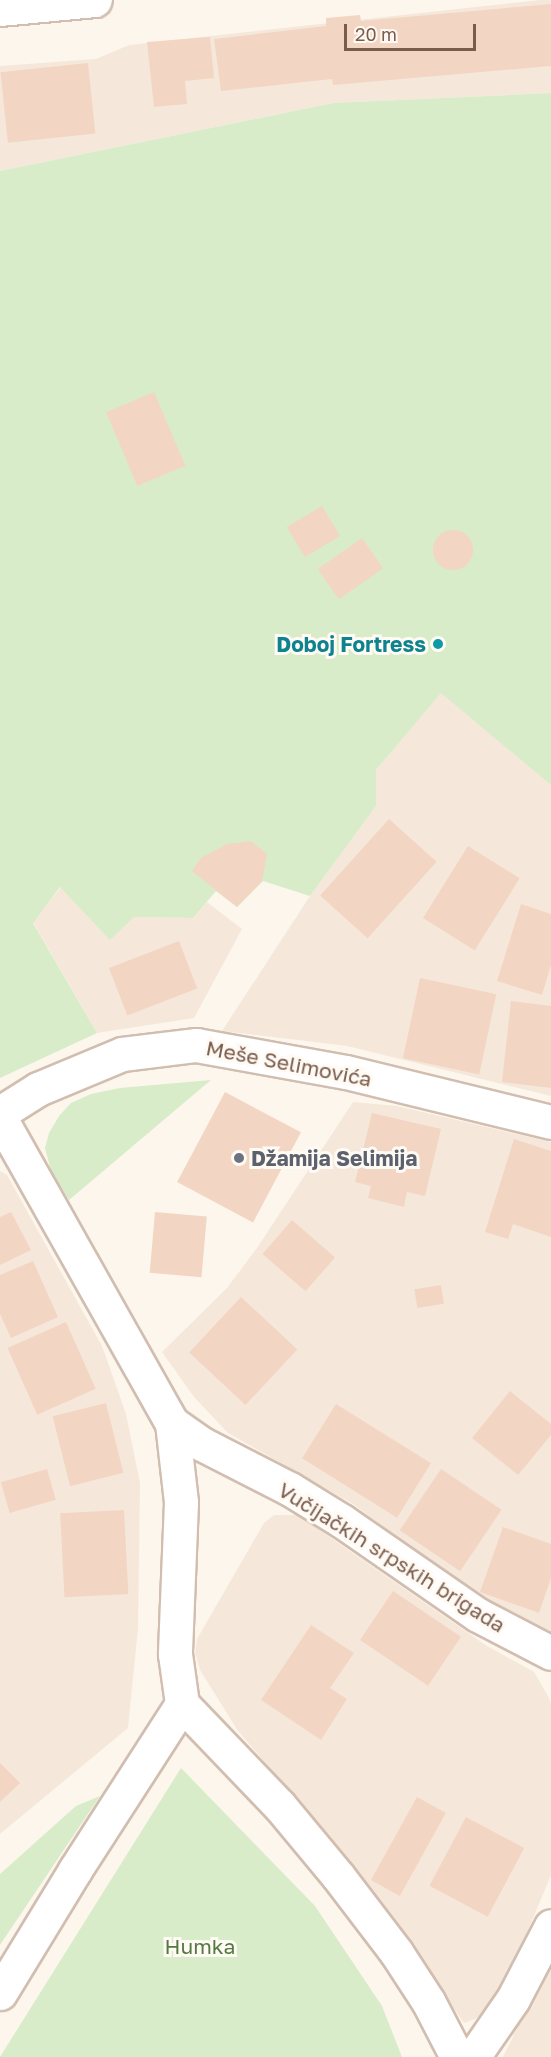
<!DOCTYPE html>
<html>
<head>
<meta charset="utf-8">
<style>
	body { margin:0 }
	#map { position:relative; width:551px; height:2057px; overflow:hidden; background:#fdf6ec; font-family:"Golos Text",sans-serif }
	div>[style] { position:absolute }
	.residential>* { inset:0; background:#f5e8da }
	.green>* { inset:0; background:#d8ecc9 }
	.building>* { inset:0; background:#f3d5c3; transform-origin:0 0 }
	.round { border-radius:50% }
	.roads { filter:drop-shadow(2px 0 #d1beb0) drop-shadow(-2px 0 #d1beb0) drop-shadow(0 2px #d1beb0) drop-shadow(0 -2px #d1beb0) }
	.street>* { height:33px; margin:-16.5px; padding:0 16.5px; transform-origin:16.5px; border-radius:16.5px; background:#fff }
	.secondary>* { height:33px; margin:-16.5px; padding:0 16.5px; transform-origin:16.5px; border-radius:16.5px; background:#fff }
	.dots>* { width:16px; height:16px; translate:-50% -50%; box-sizing:border-box; border:3px solid #fffaf3; border-radius:50% }
	span { translate:-50% -50%; white-space:nowrap; text-align:center; line-height:1.15; -webkit-text-stroke:6px #fffaf3; paint-order:stroke }
	.culture-label { font-size:21px; color:#0d838f; font-weight:700 }
	.right { translate:-100% -50%; text-align:right }
	.street-label { font-size:21px; color:#7a5c4d }
	.worship-label { font-size:21px; color:#5b616d; font-weight:700 }
	.left { translate:0 -50%; text-align:left }
	.park-label { font-size:21px; color:#537a41 }
	.scale { position:absolute; left:344px; top:24px; width:132px; height:27px; box-sizing:border-box; border:3px solid #7a5c4d; border-top:0; padding-left:8px; font-size:18px; line-height:21px; white-space:nowrap; color:#7a5c4d; -webkit-text-stroke:4px #fffaf3; paint-order:stroke }
</style>
</head>
<body>
<div id="map">
	<div class="residential">
		<div style="clip-path:polygon(540px 0,551px 0,551px 93px,333px 103px,0 171px,0 66px,96px 59px,129px 45px)"></div>
		<div style="clip-path:polygon(441px 692px,551px 785px,551px 1096px,347px 1046px,222px 1031px,310px 896px,376px 806px,376px 770px)"></div>
		<div style="clip-path:polygon(61px 887px,134px 917px,193px 918px,207px 902px,242px 929px,194px 1018px,97px 1033px,33px 922px)"></div>
		<div style="clip-path:polygon(353px 1102px,397px 1106px,551px 1142px,551px 1636px,492px 1608px,353px 1504px,228px 1433px,194px 1397px,162px 1352px,227px 1288px,257px 1248px)"></div>
		<div style="clip-path:polygon(0 1171px,7px 1175px,102px 1346px,126px 1414px,140px 1483px,138px 1628px,128px 1728px,0 1834px)"></div>
		<div style="clip-path:polygon(274px 1515px,298px 1515px,487px 1646px,534px 1672px,548px 1696px,551px 1704px,551px 1875px,507px 1981px,488px 2010px,475px 2019px,464px 2023px,343px 1853px,238px 1731px,200px 1670px,195px 1653px,197px 1639px,264px 1523px)"></div>
		<div style="clip-path:polygon(551px 1958px,551px 2057px,503px 2057px)"></div>
	</div>
	<div class="green">
		<div style="clip-path:polygon(551px 93px,551px 785px,441px 693px,376px 770px,376px 806px,310px 896px,263px 881px,237px 907px,216px 891px,193px 918px,134px 917px,110px 940px,60px 887px,33px 923px,97px 1033px,0 1078px,0 171px,333px 103px)"></div>
		<div style="clip-path:polygon(211px 1080px,69px 1200px,51px 1171px,45px 1148px,49px 1133px,59px 1116px,71px 1103px,91px 1094px,120px 1088px)"></div>
		<div style="clip-path:polygon(181px 1768px,315px 1906px,382px 2006px,402px 2057px,0 2057px)"></div>
		<div style="clip-path:polygon(100px 1796px,0 1945px,0 1874px,76px 1806px)"></div>
	</div>
	<div class="building">
		<div style="clip-path:polygon(551px 4px,551px 66px,333px 85px,332px 79px,221px 91px,214px 39px,326px 26px,326px 18px,360px 15px,361px 21px)"></div>
		<div style="clip-path:polygon(210px 37px,214px 78px,185px 81px,187px 104px,154px 107px,147px 42px)"></div>
		<div style="left:88px;top:63px;width:71px;height:88px;rotate:84deg"></div>
		<div style="left:154px;top:392px;width:80px;height:52px;rotate:67deg"></div>
		<div style="left:322px;top:506px;width:35px;height:41px;rotate:59deg"></div>
		<div class="round" style="left:433px;top:530px;width:40px;height:40px"></div>
		<div style="left:362px;top:538px;width:37px;height:54px;rotate:55deg"></div>
		<div style="left:389px;top:819px;width:64px;height:103px;rotate:42deg"></div>
		<div style="clip-path:polygon(251px 841px,267px 854px,262px 881px,237px 907px,192px 871px,201px 858px,227px 844px)"></div>
		<div style="left:468px;top:846px;width:61px;height:85px;rotate:32deg"></div>
		<div style="clip-path:polygon(521px 904px,551px 914px,551px 965px,542px 995px,497px 981px)"></div>
		<div style="left:179px;top:941px;width:51px;height:75px;rotate:69deg"></div>
		<div style="left:420px;top:978px;width:78px;height:82px;rotate:12deg"></div>
		<div style="clip-path:polygon(511px 1001px,551px 1006px,551px 1088px,502px 1082px)"></div>
		<div style="left:225px;top:1092px;width:86px;height:102px;rotate:28deg"></div>
		<div style="clip-path:polygon(372px 1113px,441px 1129px,425px 1196px,407px 1192px,404px 1207px,368px 1198px,371px 1186px,355px 1182px)"></div>
		<div style="clip-path:polygon(514px 1139px,551px 1151px,551px 1237px,513px 1224px,508px 1239px,485px 1232px)"></div>
		<div style="clip-path:polygon(11px 1212px,31px 1250px,0 1265px,0 1217px)"></div>
		<div style="left:155px;top:1212px;width:52px;height:61px;rotate:5deg"></div>
		<div style="left:292px;top:1220px;width:57px;height:45px;rotate:41deg"></div>
		<div style="clip-path:polygon(33px 1261px,58px 1317px,11px 1338px,0 1314px,0 1275px)"></div>
		<div style="left:441px;top:1285px;width:19px;height:27px;rotate:81deg"></div>
		<div style="left:241px;top:1297px;width:77px;height:76px;rotate:43deg"></div>
		<div style="left:66px;top:1322px;width:73px;height:64px;rotate:66deg"></div>
		<div style="clip-path:polygon(510px 1391px,551px 1424px,551px 1435px,518px 1475px,472px 1438px)"></div>
		<div style="left:106px;top:1403px;width:72px;height:55px;rotate:76deg"></div>
		<div style="left:336px;top:1404px;width:112px;height:64px;rotate:32deg"></div>
		<div style="left:47px;top:1469px;width:32px;height:48px;rotate:74deg"></div>
		<div style="left:441px;top:1469px;width:73px;height:74px;rotate:34deg"></div>
		<div style="left:124px;top:1510px;width:84px;height:64px;rotate:87deg"></div>
		<div style="clip-path:polygon(503px 1527px,551px 1544px,551px 1578px,539px 1613px,480px 1592px)"></div>
		<div style="left:393px;top:1591px;width:82px;height:59px;rotate:34deg"></div>
		<div style="clip-path:polygon(311px 1625px,354px 1653px,330px 1688px,347px 1699px,321px 1740px,261px 1700px)"></div>
		<div style="clip-path:polygon(0 1763px,20px 1783px,0 1802px)"></div>
		<div style="left:417px;top:1797px;width:33px;height:95px;rotate:29deg"></div>
		<div style="left:466px;top:1817px;width:66px;height:78px;rotate:28deg"></div>
	</div>
	<div class="roads">
		<div class="street">
			<div style="left:0;top:1113px;width:45px;rotate:-32.3deg"></div>
			<div style="left:38px;top:1089px;width:91px;rotate:-22.6deg"></div>
			<div style="left:122px;top:1054px;width:75px;rotate:-6.9deg"></div>
			<div style="left:196px;top:1045px;width:152px;rotate:10.2deg"></div>
			<div style="left:346px;top:1072px;width:211px;rotate:13.7deg"></div>
			<div style="left:0;top:1118px;width:350px;rotate:60.6deg"></div>
			<div style="left:172px;top:1423px;width:80px;rotate:83.5deg"></div>
			<div style="left:181px;top:1502px;width:152px;rotate:92.3deg"></div>
			<div style="left:175px;top:1654px;width:50px;rotate:82deg"></div>
			<div style="left:182px;top:1704px;width:140px;rotate:46.2deg"></div>
			<div style="left:279px;top:1805px;width:92px;rotate:50.3deg"></div>
			<div style="left:338px;top:1876px;width:96px;rotate:52.7deg"></div>
			<div style="left:396px;top:1952px;width:59px;rotate:56.9deg"></div>
			<div style="left:428px;top:2001px;width:63px;rotate:62.6deg"></div>
			<div style="left:172px;top:1423px;width:37px;rotate:35deg"></div>
			<div style="left:202px;top:1444px;width:99px;rotate:27.1deg"></div>
			<div style="left:290px;top:1489px;width:61px;rotate:31.6deg"></div>
			<div style="left:342px;top:1521px;width:165px;rotate:34.7deg"></div>
			<div style="left:478px;top:1615px;width:82px;rotate:27.5deg"></div>
			<div style="left:0;top:1993px;width:144px;rotate:-58.6deg"></div>
			<div style="left:75px;top:1870px;width:197px;rotate:-57.2deg"></div>
			<div style="left:473px;top:2057px;width:70px;rotate:-55.4deg"></div>
			<div style="left:513px;top:1999px;width:82px;rotate:-62.5deg"></div>
		</div>
		<div class="secondary">
			<div style="left:0;top:9px;width:95px;rotate:-5.4deg"></div>
		</div>
	</div>
	<div class="dots">
		<div style="left:438px;top:644px;background:#0f9aa8"></div>
		<div style="left:239px;top:1158px;background:#6b7280"></div>
	</div>
	<div class="culture-label">
		<span class="right" style="left:426px;top:644px">Doboj Fortress</span>
	</div>
	<div class="street-label">
		<span style="left:289px;top:1063px;rotate:11deg">Meše Selimovića</span>
		<span style="left:392px;top:1557px;rotate:32deg">Vučijačkih srpskih brigada</span>
	</div>
	<div class="worship-label">
		<span class="left" style="left:251px;top:1158px">Džamija Selimija</span>
	</div>
	<div class="park-label">
		<span style="left:200px;top:1946px">Humka</span>
	</div>
	<div class="scale">20 m</div>
</div>
</body>
</html>
